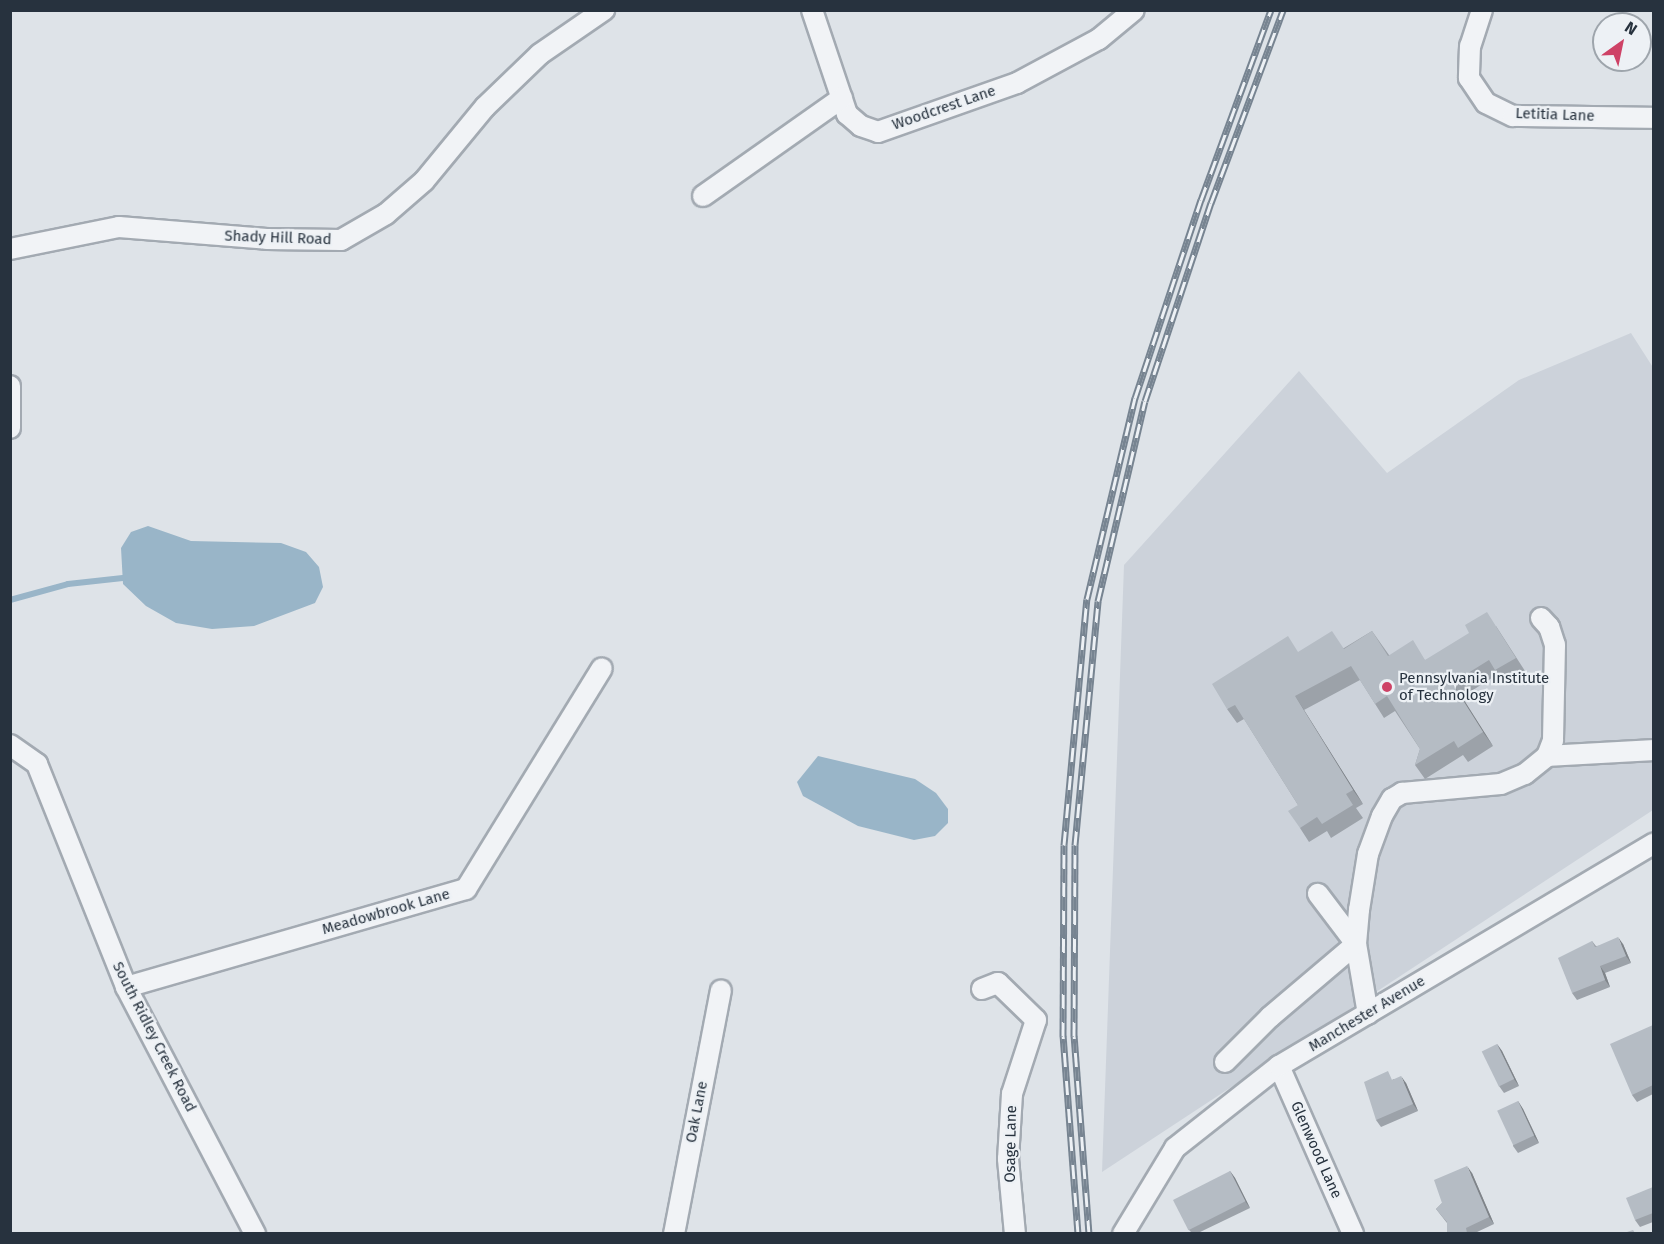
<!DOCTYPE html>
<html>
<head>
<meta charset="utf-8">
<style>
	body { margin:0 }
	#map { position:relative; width:1664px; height:1244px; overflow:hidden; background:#dee3e8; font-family:"Fira Sans",sans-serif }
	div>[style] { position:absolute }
	.built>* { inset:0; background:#ccd2da }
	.water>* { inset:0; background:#99b5c8 }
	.stream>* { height:6px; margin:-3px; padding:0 3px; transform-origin:3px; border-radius:3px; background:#99b5c8 }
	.roads { filter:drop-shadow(2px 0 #a3aab2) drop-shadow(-2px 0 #a3aab2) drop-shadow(0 2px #a3aab2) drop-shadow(0 -2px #a3aab2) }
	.minor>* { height:20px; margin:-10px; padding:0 10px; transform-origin:10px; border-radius:10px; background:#f1f3f6 }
	.rail>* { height:7px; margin-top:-3.5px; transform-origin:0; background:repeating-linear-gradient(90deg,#edf1f5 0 14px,#778491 0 28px); box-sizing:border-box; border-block:2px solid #778491 }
	.wall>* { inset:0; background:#9ca2a9 }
	.shaded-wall>* { inset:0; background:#7f8489 }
	.building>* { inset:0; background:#b5bcc4; transform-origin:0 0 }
	.dots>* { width:16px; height:16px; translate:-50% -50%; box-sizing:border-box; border:3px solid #edf1f5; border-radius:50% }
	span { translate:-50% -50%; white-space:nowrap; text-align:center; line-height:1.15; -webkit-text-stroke:4.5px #edf1f5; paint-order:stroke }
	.street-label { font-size:15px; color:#27323e }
	.poi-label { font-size:15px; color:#27323e }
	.left { translate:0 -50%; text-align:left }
	.frame { position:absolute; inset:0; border:12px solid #27323e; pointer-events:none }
	.north { position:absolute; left:1592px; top:12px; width:60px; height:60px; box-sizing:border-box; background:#edf1f5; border:2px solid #9ea5ac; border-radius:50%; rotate:33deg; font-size:16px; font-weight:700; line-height:24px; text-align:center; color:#27323e }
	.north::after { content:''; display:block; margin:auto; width:21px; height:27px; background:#ce4266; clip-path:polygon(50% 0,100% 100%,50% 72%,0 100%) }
</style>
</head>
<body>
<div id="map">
	<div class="built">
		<div style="clip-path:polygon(1631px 333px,1654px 369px,1653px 810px,1102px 1172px,1124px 565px,1299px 371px,1387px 473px,1519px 380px)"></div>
	</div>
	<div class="water">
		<div style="clip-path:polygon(148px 526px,191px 541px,281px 543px,306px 552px,319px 567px,323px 587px,315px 603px,254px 626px,212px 629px,176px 623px,146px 606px,123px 584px,121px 548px,131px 532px)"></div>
		<div style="clip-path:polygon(818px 756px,915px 779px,936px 793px,948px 809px,948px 823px,935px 836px,914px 840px,858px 826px,803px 796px,797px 782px)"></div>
	</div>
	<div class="stream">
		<div style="left:10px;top:600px;width:60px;rotate:-15.4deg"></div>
		<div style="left:68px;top:584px;width:55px;rotate:-6.2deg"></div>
	</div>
	<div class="roads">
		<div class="minor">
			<div style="left:812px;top:10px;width:110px;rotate:71.4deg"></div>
			<div style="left:847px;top:114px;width:18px;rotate:41deg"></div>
			<div style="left:861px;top:126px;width:18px;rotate:19deg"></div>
			<div style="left:878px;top:132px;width:147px;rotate:-19.4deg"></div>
			<div style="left:1017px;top:83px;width:93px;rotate:-28.2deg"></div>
			<div style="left:1099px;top:39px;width:45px;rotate:-39.6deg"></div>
			<div style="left:1482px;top:10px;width:38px;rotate:108deg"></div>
			<div style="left:1470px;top:46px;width:32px;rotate:92deg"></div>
			<div style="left:1469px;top:78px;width:30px;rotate:56deg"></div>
			<div style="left:1486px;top:103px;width:30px;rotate:26deg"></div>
			<div style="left:1513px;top:116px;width:141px;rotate:0.8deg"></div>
			<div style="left:703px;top:196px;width:170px;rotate:-35.2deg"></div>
			<div style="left:10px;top:249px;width:111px;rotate:-11.4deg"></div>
			<div style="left:119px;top:227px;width:148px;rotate:4.6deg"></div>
			<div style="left:267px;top:239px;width:74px;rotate:0.8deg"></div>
			<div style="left:341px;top:240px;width:52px;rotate:-30deg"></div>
			<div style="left:386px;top:214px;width:50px;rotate:-41deg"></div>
			<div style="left:424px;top:181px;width:96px;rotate:-50.5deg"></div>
			<div style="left:485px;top:107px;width:76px;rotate:-43.9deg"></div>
			<div style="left:540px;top:54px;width:78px;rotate:-34.5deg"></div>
			<div style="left:10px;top:386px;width:42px;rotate:90deg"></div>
			<div style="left:10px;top:745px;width:33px;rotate:35deg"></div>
			<div style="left:37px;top:764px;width:240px;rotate:68.2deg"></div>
			<div style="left:126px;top:987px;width:279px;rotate:62.4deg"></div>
			<div style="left:1547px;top:756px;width:107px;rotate:-3.2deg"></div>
			<div style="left:126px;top:987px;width:354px;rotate:-16.1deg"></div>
			<div style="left:466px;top:889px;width:259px;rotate:-58.4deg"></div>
			<div style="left:982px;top:989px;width:17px;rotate:-21deg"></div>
			<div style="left:998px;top:983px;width:53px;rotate:44.2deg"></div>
			<div style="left:1036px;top:1020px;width:78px;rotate:108deg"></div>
			<div style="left:1012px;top:1094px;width:65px;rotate:93.5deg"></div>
			<div style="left:1008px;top:1159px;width:75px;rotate:84.7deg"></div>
			<div style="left:1368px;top:1014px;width:71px;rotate:-99.7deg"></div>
			<div style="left:1356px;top:944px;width:34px;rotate:-85deg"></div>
			<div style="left:1359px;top:910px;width:57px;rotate:-80.9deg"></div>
			<div style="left:1368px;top:854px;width:40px;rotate:-69.8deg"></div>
			<div style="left:1382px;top:816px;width:20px;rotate:-60deg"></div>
			<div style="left:1392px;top:799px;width:12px;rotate:-31deg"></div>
			<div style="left:1402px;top:793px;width:99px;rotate:-5.2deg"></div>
			<div style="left:1501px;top:784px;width:26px;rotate:-23deg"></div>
			<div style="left:1525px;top:774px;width:28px;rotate:-39deg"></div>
			<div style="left:1547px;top:756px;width:17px;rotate:-69deg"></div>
			<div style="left:1553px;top:740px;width:95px;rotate:-88.8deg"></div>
			<div style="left:1555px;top:645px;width:19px;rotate:-108deg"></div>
			<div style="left:1549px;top:627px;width:12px;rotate:-132deg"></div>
			<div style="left:1225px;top:1062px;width:64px;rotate:-45deg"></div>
			<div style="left:1270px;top:1017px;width:113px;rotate:-40.3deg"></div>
			<div style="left:1356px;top:944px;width:63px;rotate:-127.2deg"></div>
			<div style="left:1279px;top:1066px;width:184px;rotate:66.2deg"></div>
			<div style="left:674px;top:1234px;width:248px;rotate:-79.1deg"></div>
			<div style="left:1123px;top:1234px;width:100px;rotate:-58.8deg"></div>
			<div style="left:1175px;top:1148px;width:132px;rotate:-38.3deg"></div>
			<div style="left:1279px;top:1066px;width:436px;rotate:-30.7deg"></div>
		</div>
	</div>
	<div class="rail">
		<div style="left:1078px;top:1234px;width:199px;rotate:-94.3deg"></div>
		<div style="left:1063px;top:1036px;width:191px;rotate:-89.7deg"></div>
		<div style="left:1064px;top:845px;width:247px;rotate:-84.7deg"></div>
		<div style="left:1087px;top:599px;width:207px;rotate:-76.6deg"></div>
		<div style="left:1135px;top:398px;width:209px;rotate:-71.6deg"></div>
		<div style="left:1201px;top:200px;width:202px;rotate:-69.8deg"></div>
		<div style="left:1089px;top:1234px;width:199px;rotate:-94.3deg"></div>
		<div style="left:1074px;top:1036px;width:191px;rotate:-89.7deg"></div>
		<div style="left:1075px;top:845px;width:245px;rotate:-84.6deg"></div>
		<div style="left:1098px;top:601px;width:205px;rotate:-76.8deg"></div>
		<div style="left:1145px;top:401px;width:209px;rotate:-71.6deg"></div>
		<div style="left:1211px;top:203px;width:206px;rotate:-69.5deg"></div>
	</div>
	<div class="wall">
		<div style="clip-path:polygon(1496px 626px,1525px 671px,1505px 684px,1498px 674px,1462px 697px,1493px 746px,1468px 762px,1463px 755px,1425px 779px,1415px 765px,1420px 749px,1395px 711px,1384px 718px,1360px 680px,1304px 710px,1363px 804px,1356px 808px,1363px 818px,1331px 838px,1327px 831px,1309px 842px,1300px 828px,1298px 805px,1244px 719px,1237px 723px,1227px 709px,1299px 652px,1344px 648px,1372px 631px,1389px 655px,1426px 660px)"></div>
		<div style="clip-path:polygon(1592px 941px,1596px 946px,1623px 944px,1631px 963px,1605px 973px,1610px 987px,1577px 1000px,1572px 993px)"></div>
		<div style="clip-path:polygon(1653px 1025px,1653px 1094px,1637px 1102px,1632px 1095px)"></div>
		<div style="clip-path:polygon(1497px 1044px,1502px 1051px,1519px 1086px,1504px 1093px,1499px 1086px)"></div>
		<div style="clip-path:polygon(1393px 1079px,1406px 1083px,1418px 1111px,1381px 1127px,1376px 1120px)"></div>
		<div style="clip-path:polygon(1518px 1101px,1523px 1109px,1539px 1143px,1518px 1153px,1513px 1146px)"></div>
		<div style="clip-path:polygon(1230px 1171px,1235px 1178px,1250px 1208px,1198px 1233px,1192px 1233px,1188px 1229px)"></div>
		<div style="clip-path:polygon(1472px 1173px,1494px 1224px,1475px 1233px,1447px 1233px,1447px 1223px,1436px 1209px)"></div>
		<div style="clip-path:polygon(1653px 1188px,1653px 1222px,1640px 1227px,1635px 1220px)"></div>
	</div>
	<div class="shaded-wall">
		<div style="clip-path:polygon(1452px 683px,1462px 697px,1493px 746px,1483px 732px)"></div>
		<div style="clip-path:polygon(1295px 696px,1304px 710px,1363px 804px,1353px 790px)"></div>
		<div style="clip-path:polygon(1618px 937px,1623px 944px,1631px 963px,1626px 956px)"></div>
		<div style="clip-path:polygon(1600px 966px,1605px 973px,1610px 987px,1605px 980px)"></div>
		<div style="clip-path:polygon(1497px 1044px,1502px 1051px,1519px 1086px,1514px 1079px)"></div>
		<div style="clip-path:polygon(1401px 1076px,1406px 1083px,1418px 1111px,1413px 1104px)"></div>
		<div style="clip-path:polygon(1518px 1101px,1523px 1109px,1539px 1143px,1534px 1136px)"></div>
		<div style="clip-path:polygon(1467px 1166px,1472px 1173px,1494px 1224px,1489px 1217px)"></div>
		<div style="clip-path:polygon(1230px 1171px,1235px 1178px,1250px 1208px,1245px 1201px)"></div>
	</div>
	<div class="building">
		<div style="clip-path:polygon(1487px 612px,1516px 658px,1495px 670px,1489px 660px,1452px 683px,1483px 732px,1458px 748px,1454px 741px,1415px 765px,1420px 749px,1387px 696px,1375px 704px,1351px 666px,1295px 696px,1353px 790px,1346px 794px,1353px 805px,1322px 824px,1317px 817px,1300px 828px,1288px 811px,1298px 805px,1235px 705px,1227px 709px,1212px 684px,1288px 636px,1298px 652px,1332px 631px,1344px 649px,1372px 631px,1388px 656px,1413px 640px,1425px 660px,1469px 633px,1465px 625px)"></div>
		<div style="clip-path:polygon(1618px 937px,1626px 956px,1600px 966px,1605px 980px,1572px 993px,1558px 958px,1592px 941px,1595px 947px)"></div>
		<div style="clip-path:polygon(1653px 1025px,1653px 1071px,1652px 1072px,1653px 1075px,1653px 1085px,1632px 1095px,1610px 1044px)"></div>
		<div style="left:1497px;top:1044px;width:39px;height:17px;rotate:64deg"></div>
		<div style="clip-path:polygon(1388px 1071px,1392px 1080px,1401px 1076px,1413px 1104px,1376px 1120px,1364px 1082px)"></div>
		<div style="left:1518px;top:1101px;width:38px;height:23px;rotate:65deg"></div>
		<div style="clip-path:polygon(1467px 1166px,1489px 1217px,1466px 1228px,1467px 1233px,1447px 1233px,1447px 1222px,1436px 1209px,1442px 1203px,1434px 1180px)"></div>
		<div style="left:1230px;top:1171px;width:34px;height:64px;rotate:63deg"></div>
		<div style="clip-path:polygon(1653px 1187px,1653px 1213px,1635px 1220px,1626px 1198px)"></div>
		<div style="clip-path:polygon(1633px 1230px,1635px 1233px,1624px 1233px)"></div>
	</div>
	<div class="dots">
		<div style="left:1387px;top:687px;background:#ce4266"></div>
	</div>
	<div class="street-label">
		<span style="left:944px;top:108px;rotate:-19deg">Woodcrest Lane</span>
		<span style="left:1555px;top:115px;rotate:2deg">Letitia Lane</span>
		<span style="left:278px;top:238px;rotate:2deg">Shady Hill Road</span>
		<span style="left:386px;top:912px;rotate:-16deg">Meadowbrook Lane</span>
		<span style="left:1367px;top:1014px;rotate:-31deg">Manchester Avenue</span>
		<span style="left:154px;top:1037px;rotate:63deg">South Ridley Creek Road</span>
		<span style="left:697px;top:1112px;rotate:-79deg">Oak Lane</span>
		<span style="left:1011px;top:1144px;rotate:-89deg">Osage Lane</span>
		<span style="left:1316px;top:1150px;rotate:66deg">Glenwood Lane</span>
	</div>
	<div class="poi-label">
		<span class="left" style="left:1399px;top:687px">Pennsylvania Institute<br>of Technology</span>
	</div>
	<div class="frame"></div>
	<div class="north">N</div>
</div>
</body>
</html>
